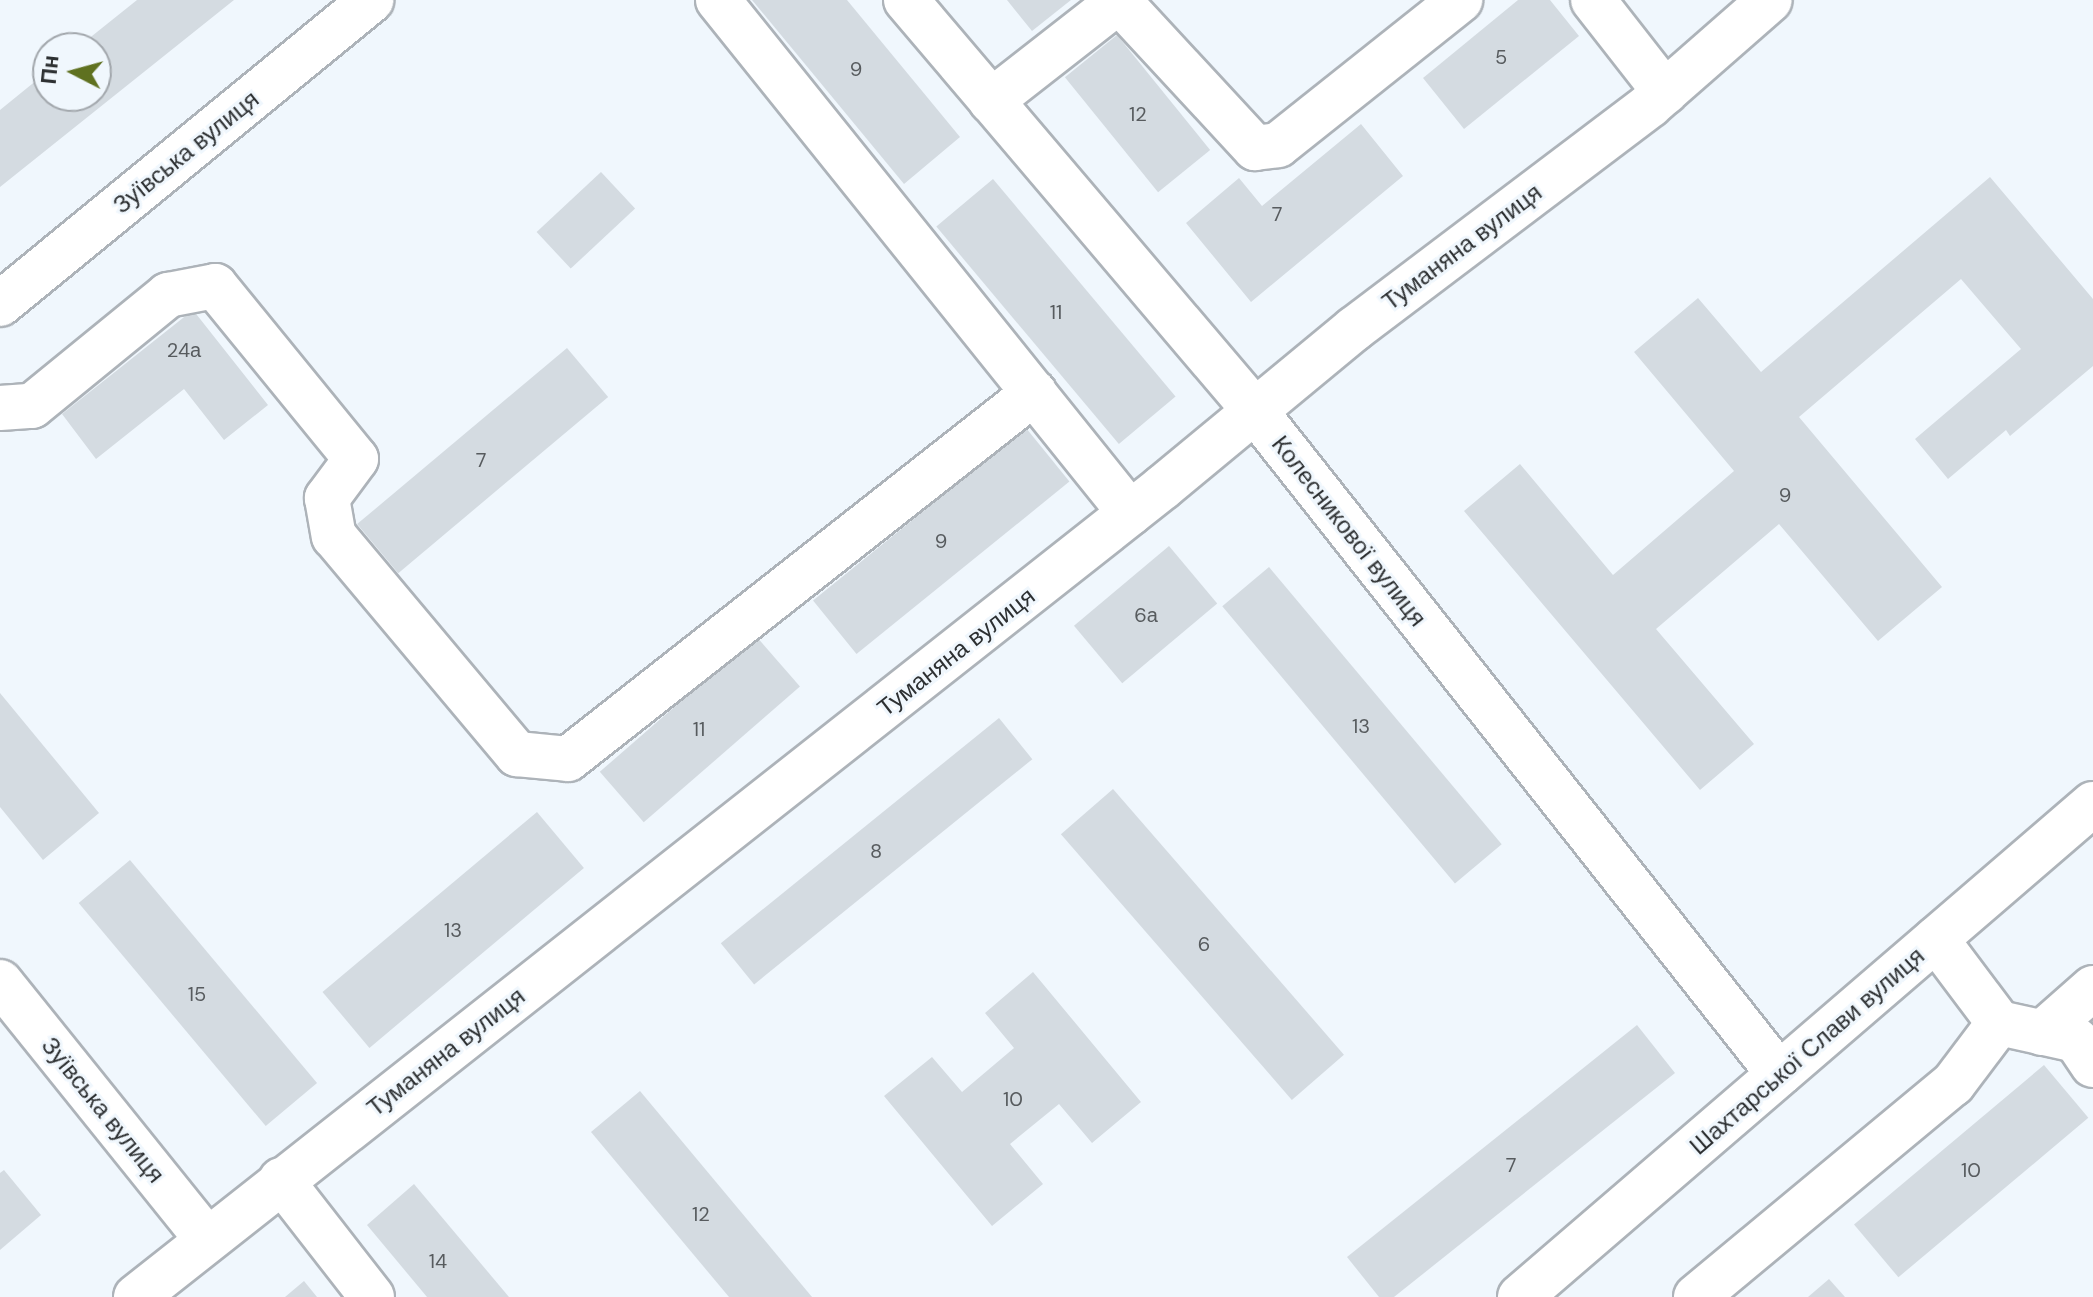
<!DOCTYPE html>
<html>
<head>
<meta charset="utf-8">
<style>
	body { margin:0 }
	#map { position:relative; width:2093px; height:1297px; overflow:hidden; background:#f0f7fd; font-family:"DM Sans",sans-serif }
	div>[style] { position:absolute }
	.building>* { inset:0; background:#d4dbe1; transform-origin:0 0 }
	.roads { filter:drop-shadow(2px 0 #adb3b9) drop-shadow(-2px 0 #adb3b9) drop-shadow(0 2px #adb3b9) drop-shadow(0 -2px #adb3b9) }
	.minor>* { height:44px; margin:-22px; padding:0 22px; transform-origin:22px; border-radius:22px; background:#fff }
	span { translate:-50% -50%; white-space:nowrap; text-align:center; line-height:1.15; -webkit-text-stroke:6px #f0f7fd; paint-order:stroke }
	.number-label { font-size:20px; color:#575b5e }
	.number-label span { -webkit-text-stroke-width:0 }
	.street-label { font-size:24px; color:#2d3032 }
	.north { position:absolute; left:32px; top:32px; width:80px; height:80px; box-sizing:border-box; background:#f0f7fd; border:2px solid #a2a7ac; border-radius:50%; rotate:276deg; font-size:22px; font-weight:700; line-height:32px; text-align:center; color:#2d3032 }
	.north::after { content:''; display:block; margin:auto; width:28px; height:36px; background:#5f7120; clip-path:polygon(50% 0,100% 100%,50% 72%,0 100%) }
</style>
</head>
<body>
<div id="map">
	<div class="building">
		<div style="clip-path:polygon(137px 0,234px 0,0 187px,0 110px,48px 71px,48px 96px,96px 96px,96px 48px,77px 48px)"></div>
		<div style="clip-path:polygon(752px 0,847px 0,960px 137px,904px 184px)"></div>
		<div style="clip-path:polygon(1007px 0,1071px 0,1032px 31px)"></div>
		<div style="clip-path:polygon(1518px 0,1550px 0,1579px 36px,1464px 129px,1423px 78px)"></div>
		<div style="left:1117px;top:35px;width:148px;height:67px;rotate:51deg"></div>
		<div style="clip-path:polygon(1361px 124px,1403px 176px,1251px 302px,1186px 223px,1239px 178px,1262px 206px)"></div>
		<div style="left:601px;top:172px;width:50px;height:88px;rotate:47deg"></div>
		<div style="clip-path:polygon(1990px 177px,2093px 299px,2093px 366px,2010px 436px,2006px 430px,1948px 479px,1915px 439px,2021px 349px,1961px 279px,1799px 417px,1942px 587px,1878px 641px,1779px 524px,1656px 629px,1754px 744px,1700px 790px,1464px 511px,1520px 464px,1613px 575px,1734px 471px,1634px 352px,1698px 298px,1761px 372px)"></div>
		<div style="left:993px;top:179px;width:284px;height:74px;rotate:50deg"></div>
		<div style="clip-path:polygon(193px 310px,268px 405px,224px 440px,184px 389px,96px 459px,62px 414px)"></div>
		<div style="left:567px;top:348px;width:64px;height:274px;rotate:50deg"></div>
		<div style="left:1026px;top:428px;width:69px;height:274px;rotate:51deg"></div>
		<div style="left:1169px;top:546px;width:75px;height:124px;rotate:50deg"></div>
		<div style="left:1269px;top:567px;width:362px;height:61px;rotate:50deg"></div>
		<div style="left:756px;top:636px;width:67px;height:207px;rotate:49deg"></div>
		<div style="clip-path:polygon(0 693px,99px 813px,43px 860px,0 807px)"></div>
		<div style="left:999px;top:718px;width:53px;height:358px;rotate:51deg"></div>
		<div style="left:1113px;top:789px;width:352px;height:69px;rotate:49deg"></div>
		<div style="left:537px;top:812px;width:73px;height:280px;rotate:50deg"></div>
		<div style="left:130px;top:860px;width:291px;height:67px;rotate:50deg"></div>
		<div style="clip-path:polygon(1033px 972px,1141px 1102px,1092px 1143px,1059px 1104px,1010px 1144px,1043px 1184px,992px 1226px,884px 1096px,932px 1057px,962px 1092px,1014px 1048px,985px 1013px)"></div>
		<div style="clip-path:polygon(1637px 1025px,1675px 1073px,1394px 1297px,1379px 1297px,1347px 1257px)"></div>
		<div style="left:2044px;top:1065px;width:69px;height:248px;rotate:50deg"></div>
		<div style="clip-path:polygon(640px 1091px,812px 1297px,729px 1297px,591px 1132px)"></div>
		<div style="clip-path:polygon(4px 1170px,41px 1215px,0 1250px,0 1173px)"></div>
		<div style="clip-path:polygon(414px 1184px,509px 1297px,427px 1297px,367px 1225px)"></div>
		<div style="clip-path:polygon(1829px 1279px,1845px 1297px,1808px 1297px)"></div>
		<div style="clip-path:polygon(304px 1281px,317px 1297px,285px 1297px)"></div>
	</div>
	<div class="roads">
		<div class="minor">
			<div style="left:718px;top:0;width:658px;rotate:51.23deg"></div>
			<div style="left:906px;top:0;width:539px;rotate:49.66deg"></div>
			<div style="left:1255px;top:411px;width:845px;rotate:51.68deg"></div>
			<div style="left:1118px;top:0;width:202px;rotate:47.2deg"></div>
			<div style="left:1255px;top:148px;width:23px;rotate:-7deg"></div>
			<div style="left:1278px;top:145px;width:233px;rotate:-38.5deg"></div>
			<div style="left:1593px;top:0;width:117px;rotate:52deg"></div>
			<div style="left:991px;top:101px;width:162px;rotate:-38deg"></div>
			<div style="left:0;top:304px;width:480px;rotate:-39.3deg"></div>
			<div style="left:0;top:408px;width:32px;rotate:-4deg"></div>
			<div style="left:32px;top:406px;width:176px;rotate:-39.2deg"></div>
			<div style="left:168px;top:295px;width:48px;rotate:-10.8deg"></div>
			<div style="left:215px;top:286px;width:223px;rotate:50.8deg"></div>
			<div style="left:356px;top:459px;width:49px;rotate:126.6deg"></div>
			<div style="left:327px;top:498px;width:39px;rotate:80deg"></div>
			<div style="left:334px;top:536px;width:285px;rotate:50deg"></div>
			<div style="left:517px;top:754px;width:51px;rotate:5.6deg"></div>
			<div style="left:568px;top:759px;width:593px;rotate:-38.15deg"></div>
			<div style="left:0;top:982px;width:329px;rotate:51.2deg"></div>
			<div style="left:1999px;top:1023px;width:79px;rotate:12.4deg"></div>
			<div style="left:2076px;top:1040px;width:30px;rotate:56deg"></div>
			<div style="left:2042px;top:1033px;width:68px;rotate:-41.4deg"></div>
			<div style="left:281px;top:1180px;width:148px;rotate:52.1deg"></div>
			<div style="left:136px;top:1297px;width:1308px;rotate:-38.26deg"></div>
			<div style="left:1163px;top:487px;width:248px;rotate:-39.6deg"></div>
			<div style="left:1354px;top:329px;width:371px;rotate:-37.1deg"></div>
			<div style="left:1650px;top:105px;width:159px;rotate:-41.2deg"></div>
			<div style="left:1520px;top:1297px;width:756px;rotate:-40.71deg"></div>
			<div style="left:1696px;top:1297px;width:334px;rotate:-39.7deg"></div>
			<div style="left:1953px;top:1084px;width:76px;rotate:-53deg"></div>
			<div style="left:1999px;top:1023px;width:105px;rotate:-126.9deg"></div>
		</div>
	</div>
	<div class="number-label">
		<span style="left:1501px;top:57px">5</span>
		<span style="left:856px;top:69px">9</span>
		<span style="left:1138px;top:114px">12</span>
		<span style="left:1277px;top:214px">7</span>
		<span style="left:1056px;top:312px">11</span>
		<span style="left:184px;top:350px">24а</span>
		<span style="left:481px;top:460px">7</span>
		<span style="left:1785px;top:495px">9</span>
		<span style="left:941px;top:541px">9</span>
		<span style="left:1146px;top:615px">6а</span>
		<span style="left:1361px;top:726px">13</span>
		<span style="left:699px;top:729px">11</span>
		<span style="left:876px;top:851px">8</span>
		<span style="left:453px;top:930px">13</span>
		<span style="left:1204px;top:944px">6</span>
		<span style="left:197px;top:994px">15</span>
		<span style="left:1013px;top:1099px">10</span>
		<span style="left:1511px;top:1165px">7</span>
		<span style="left:1971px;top:1170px">10</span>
		<span style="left:701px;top:1214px">12</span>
		<span style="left:438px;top:1261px">14</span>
	</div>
	<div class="street-label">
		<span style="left:186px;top:152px;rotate:-39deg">Зуївська вулиця</span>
		<span style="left:1462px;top:247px;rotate:-37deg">Туманяна вулиця</span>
		<span style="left:1349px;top:531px;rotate:52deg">Колесникової вулиця</span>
		<span style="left:956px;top:652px;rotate:-38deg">Туманяна вулиця</span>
		<span style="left:1807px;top:1051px;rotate:-41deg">Шахтарської Слави вулиця</span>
		<span style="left:446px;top:1052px;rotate:-38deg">Туманяна вулиця</span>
		<span style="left:103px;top:1110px;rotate:51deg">Зуївська вулиця</span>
	</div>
	<div class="north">Пн</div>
</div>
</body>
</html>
